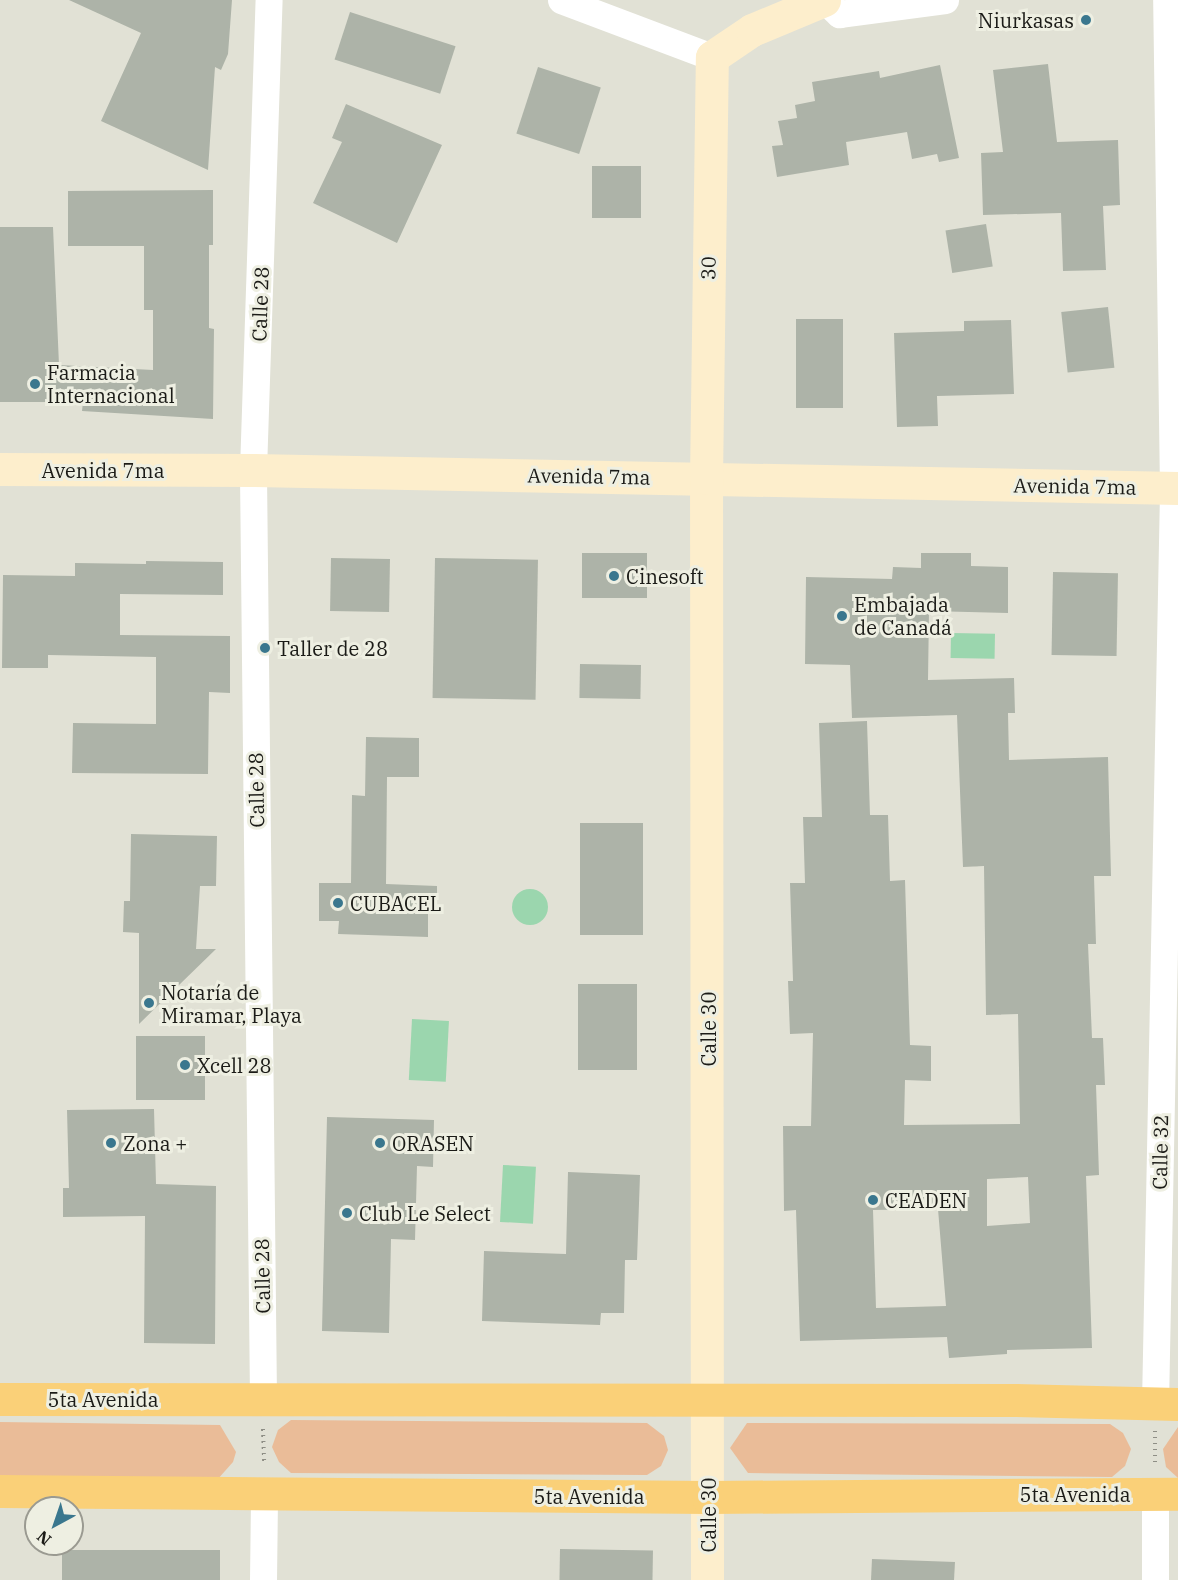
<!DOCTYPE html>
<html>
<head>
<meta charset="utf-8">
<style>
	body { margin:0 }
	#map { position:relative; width:1178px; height:1580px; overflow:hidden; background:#e1e1d5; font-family:"IBM Plex Serif",serif }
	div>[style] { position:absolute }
	.green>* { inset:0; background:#eabc98 }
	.water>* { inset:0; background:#9bd6ae; transform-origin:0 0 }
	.round { border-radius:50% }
	.building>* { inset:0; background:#adb3a8; transform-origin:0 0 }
	.path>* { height:4px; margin-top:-2px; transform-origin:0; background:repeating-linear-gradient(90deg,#8e8e85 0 1.5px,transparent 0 6px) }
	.minor>* { height:27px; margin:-13.5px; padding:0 13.5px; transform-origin:13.5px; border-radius:13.5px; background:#fff }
	.secondary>* { height:33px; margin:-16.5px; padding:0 16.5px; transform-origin:16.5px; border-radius:16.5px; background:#fdeecc }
	.trunk>* { height:33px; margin:-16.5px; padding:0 16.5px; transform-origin:16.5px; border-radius:16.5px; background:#fad078 }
	.dots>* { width:16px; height:16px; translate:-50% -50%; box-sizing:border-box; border:3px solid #eeefe2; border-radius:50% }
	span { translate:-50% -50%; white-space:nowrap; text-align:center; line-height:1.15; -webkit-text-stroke:6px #eeefe2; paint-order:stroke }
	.poi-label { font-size:20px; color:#1b1b17 }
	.right { translate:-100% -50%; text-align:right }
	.left { translate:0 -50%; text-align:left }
	.street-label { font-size:20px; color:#1b1b17 }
	.north { position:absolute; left:24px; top:1496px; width:60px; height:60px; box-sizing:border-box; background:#eeefe2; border:2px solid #9a9a91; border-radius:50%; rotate:220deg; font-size:16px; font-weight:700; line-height:24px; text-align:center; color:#1b1b17 }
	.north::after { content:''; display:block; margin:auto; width:21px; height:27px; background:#3a778e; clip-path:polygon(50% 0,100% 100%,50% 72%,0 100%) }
</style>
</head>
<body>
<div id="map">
	<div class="green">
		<div style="clip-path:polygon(291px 1420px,647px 1423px,664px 1436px,668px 1450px,661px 1466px,647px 1475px,291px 1473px,279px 1462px,272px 1447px,278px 1430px)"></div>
		<div style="clip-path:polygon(0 1422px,220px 1425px,236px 1452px,233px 1462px,217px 1480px,0 1477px)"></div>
		<div style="clip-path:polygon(747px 1423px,1110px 1424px,1123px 1433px,1131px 1449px,1125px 1466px,1112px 1477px,748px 1473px,730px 1448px)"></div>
		<div style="clip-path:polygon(1178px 1427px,1178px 1478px,1166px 1467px,1163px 1449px)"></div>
	</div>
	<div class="water">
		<div style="left:951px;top:633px;width:44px;height:25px;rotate:1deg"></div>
		<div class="round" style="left:512px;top:889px;width:36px;height:36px"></div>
		<div style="left:412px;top:1019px;width:37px;height:61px;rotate:3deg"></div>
		<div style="left:503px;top:1165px;width:33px;height:57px;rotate:3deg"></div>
	</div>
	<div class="building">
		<div style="clip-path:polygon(69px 0,232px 0,228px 54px,221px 70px,215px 67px,208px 170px,101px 121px,141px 33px)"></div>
		<div style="left:350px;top:12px;width:111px;height:50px;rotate:18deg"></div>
		<div style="clip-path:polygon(1048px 64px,1057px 142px,1118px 140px,1120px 205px,1103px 206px,1106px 270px,1063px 271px,1061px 213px,983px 215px,981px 153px,1003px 152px,993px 70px)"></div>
		<div style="clip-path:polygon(940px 65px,959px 158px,939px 162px,937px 154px,912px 159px,907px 132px,846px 142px,849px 165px,777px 177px,772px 146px,783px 145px,778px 121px,797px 118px,795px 105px,815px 101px,812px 82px,879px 71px,880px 78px)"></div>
		<div style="left:538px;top:67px;width:66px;height:70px;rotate:18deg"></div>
		<div style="clip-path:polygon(346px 104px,442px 145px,397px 243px,313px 203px,342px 142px,332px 138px)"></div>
		<div style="left:592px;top:166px;width:49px;height:52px"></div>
		<div style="clip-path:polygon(213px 190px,213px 245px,209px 245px,209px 328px,214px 329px,213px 419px,82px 411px,83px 402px,0 402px,0 227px,53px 227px,59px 365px,153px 370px,153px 310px,144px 310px,144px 246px,68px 246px,68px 191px)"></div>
		<div style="left:986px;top:224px;width:43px;height:41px;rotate:81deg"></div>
		<div style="left:1108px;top:307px;width:61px;height:47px;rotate:84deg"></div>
		<div style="left:796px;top:319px;width:47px;height:89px"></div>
		<div style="clip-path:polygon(1011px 320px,1014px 394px,937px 396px,938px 426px,897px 427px,894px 333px,964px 331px,964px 321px)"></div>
		<div style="left:582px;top:553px;width:65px;height:45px"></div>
		<div style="clip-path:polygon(evenodd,921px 553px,971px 553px,971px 566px,1008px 567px,1008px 613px,929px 611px,928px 680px,1014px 678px,1015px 713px,1008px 713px,1009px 760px,1108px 757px,1111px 876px,1094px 876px,1096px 944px,1088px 944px,1092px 1038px,1103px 1038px,1105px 1085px,1096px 1085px,1099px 1175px,1086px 1176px,1092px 1348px,1007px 1350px,1007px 1354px,949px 1358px,947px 1337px,800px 1341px,796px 1210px,784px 1211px,783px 1126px,811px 1126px,813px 1033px,790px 1034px,788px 981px,793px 981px,790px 883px,805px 883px,803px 817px,822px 817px,819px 723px,867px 721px,870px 815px,888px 815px,890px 881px,905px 880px,910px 1045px,931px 1046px,931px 1081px,905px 1080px,904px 1125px,1020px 1124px,1018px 1014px,986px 1015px,984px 866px,963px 867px,957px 715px,852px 718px,850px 665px,805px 664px,806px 577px,892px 579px,893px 567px,921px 568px,921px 553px,1028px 1177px,1030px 1223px,987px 1226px,987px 1179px,1028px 1177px,921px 553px,938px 1209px,946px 1306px,876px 1308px,873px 1210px,938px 1209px)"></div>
		<div style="left:331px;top:558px;width:59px;height:53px;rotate:1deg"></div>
		<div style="left:435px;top:558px;width:103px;height:140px;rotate:1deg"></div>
		<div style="clip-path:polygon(146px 561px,223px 562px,223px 595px,120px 594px,120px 635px,230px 636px,230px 693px,209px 692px,208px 774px,72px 773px,73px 723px,156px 724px,156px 657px,48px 655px,48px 668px,2px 668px,3px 575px,75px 576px,75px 563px,146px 564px)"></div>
		<div style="left:1053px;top:572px;width:65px;height:83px;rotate:1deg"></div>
		<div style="left:580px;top:664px;width:61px;height:34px;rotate:1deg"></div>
		<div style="clip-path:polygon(366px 737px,419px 738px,419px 777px,387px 777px,386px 884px,437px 886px,437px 909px,428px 909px,428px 937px,338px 934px,339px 921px,319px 921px,319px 883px,351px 883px,352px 795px,365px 796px)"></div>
		<div style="left:580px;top:823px;width:63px;height:112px"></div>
		<div style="clip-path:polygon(131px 834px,217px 836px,216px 886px,200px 886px,196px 949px,216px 949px,139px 1024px,139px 933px,123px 932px,124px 901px,130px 901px)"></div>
		<div style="left:578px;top:984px;width:59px;height:86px"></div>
		<div style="left:136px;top:1036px;width:69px;height:64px"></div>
		<div style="clip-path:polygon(154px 1109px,156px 1184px,216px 1186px,215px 1344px,144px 1343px,145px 1216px,63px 1217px,63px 1188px,69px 1188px,67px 1110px)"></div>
		<div style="clip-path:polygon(327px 1117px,434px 1120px,433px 1167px,417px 1166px,415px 1240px,391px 1239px,389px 1333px,322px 1331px)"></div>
		<div style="clip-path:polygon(568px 1172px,640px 1175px,637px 1260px,625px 1260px,624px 1313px,601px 1313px,600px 1325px,482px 1321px,484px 1251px,566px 1254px)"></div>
		<div style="left:560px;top:1549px;width:93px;height:31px;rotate:1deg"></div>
		<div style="left:62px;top:1550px;width:158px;height:30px"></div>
		<div style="clip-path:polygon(872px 1559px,955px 1562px,954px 1580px,871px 1580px)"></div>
	</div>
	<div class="path">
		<div style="left:263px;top:1429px;width:34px;rotate:88deg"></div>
		<div style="left:1155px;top:1431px;width:35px;rotate:90deg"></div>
	</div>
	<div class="minor">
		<div style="left:561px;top:0;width:161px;rotate:20.7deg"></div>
		<div style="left:824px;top:0;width:21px;rotate:43deg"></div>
		<div style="left:839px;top:14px;width:107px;rotate:-7.5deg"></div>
		<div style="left:263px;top:1398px;width:928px;rotate:-90.62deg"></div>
		<div style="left:253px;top:470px;width:470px;rotate:-88.1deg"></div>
		<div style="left:1155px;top:1404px;width:915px;rotate:-88.87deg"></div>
		<div style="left:1173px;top:489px;width:489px;rotate:-90.8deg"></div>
		<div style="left:263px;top:1580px;width:87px;rotate:-89.3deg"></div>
		<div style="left:1155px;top:1580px;width:86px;rotate:-90deg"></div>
	</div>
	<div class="secondary">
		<div style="left:712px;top:57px;width:48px;rotate:-34deg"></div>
		<div style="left:752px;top:30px;width:78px;rotate:-22.6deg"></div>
		<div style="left:0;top:469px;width:253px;rotate:0.2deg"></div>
		<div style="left:253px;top:470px;width:925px;rotate:1.11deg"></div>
		<div style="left:707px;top:1580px;width:1102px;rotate:-90.05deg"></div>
		<div style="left:706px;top:478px;width:421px;rotate:-89.2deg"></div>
	</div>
	<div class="trunk">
		<div style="left:0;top:1399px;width:1015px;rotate:0.06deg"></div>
		<div style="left:1015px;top:1400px;width:163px;rotate:1.4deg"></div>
		<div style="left:0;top:1491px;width:708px;rotate:0.49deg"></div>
		<div style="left:708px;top:1497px;width:470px;rotate:-0.4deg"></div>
	</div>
	<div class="dots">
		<div style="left:1086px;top:20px;background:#3a778e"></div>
		<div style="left:35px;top:384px;background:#3a778e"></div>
		<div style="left:614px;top:576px;background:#3a778e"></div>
		<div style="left:842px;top:616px;background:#3a778e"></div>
		<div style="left:265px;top:648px;background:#3a778e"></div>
		<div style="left:338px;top:903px;background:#3a778e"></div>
		<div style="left:149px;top:1003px;background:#3a778e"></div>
		<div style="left:185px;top:1065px;background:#3a778e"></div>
		<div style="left:111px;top:1143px;background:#3a778e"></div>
		<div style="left:380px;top:1143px;background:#3a778e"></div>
		<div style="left:873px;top:1200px;background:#3a778e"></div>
		<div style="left:347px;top:1213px;background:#3a778e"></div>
	</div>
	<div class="poi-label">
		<span class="right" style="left:1074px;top:20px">Niurkasas</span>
		<span class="left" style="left:47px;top:384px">Farmacia<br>Internacional</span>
		<span class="left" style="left:626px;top:576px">Cinesoft</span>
		<span class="left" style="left:854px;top:616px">Embajada<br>de Canadá</span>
		<span class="left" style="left:277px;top:648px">Taller de 28</span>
		<span class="left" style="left:350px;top:903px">CUBACEL</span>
		<span class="left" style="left:161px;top:1004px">Notaría de<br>Miramar, Playa</span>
		<span class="left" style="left:197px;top:1065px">Xcell 28</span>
		<span class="left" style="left:123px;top:1143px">Zona +</span>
		<span class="left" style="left:392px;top:1143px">ORASEN</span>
		<span class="left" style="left:885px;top:1200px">CEADEN</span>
		<span class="left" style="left:359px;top:1213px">Club Le Select</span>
	</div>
	<div class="street-label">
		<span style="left:708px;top:268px;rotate:-89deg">30</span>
		<span style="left:260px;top:304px;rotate:-88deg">Calle 28</span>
		<span style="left:103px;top:470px">Avenida 7ma</span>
		<span style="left:589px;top:476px;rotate:1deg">Avenida 7ma</span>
		<span style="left:1075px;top:486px;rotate:1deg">Avenida 7ma</span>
		<span style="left:256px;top:790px;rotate:-91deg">Calle 28</span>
		<span style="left:708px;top:1029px;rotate:-90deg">Calle 30</span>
		<span style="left:1160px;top:1152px;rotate:-89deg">Calle 32</span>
		<span style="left:262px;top:1276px;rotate:-91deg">Calle 28</span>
		<span style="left:103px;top:1399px">5ta Avenida</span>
		<span style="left:1075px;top:1494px">5ta Avenida</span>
		<span style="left:589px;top:1496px">5ta Avenida</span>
		<span style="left:708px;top:1515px;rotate:-90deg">Calle 30</span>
	</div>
	<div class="north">N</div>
</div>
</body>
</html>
